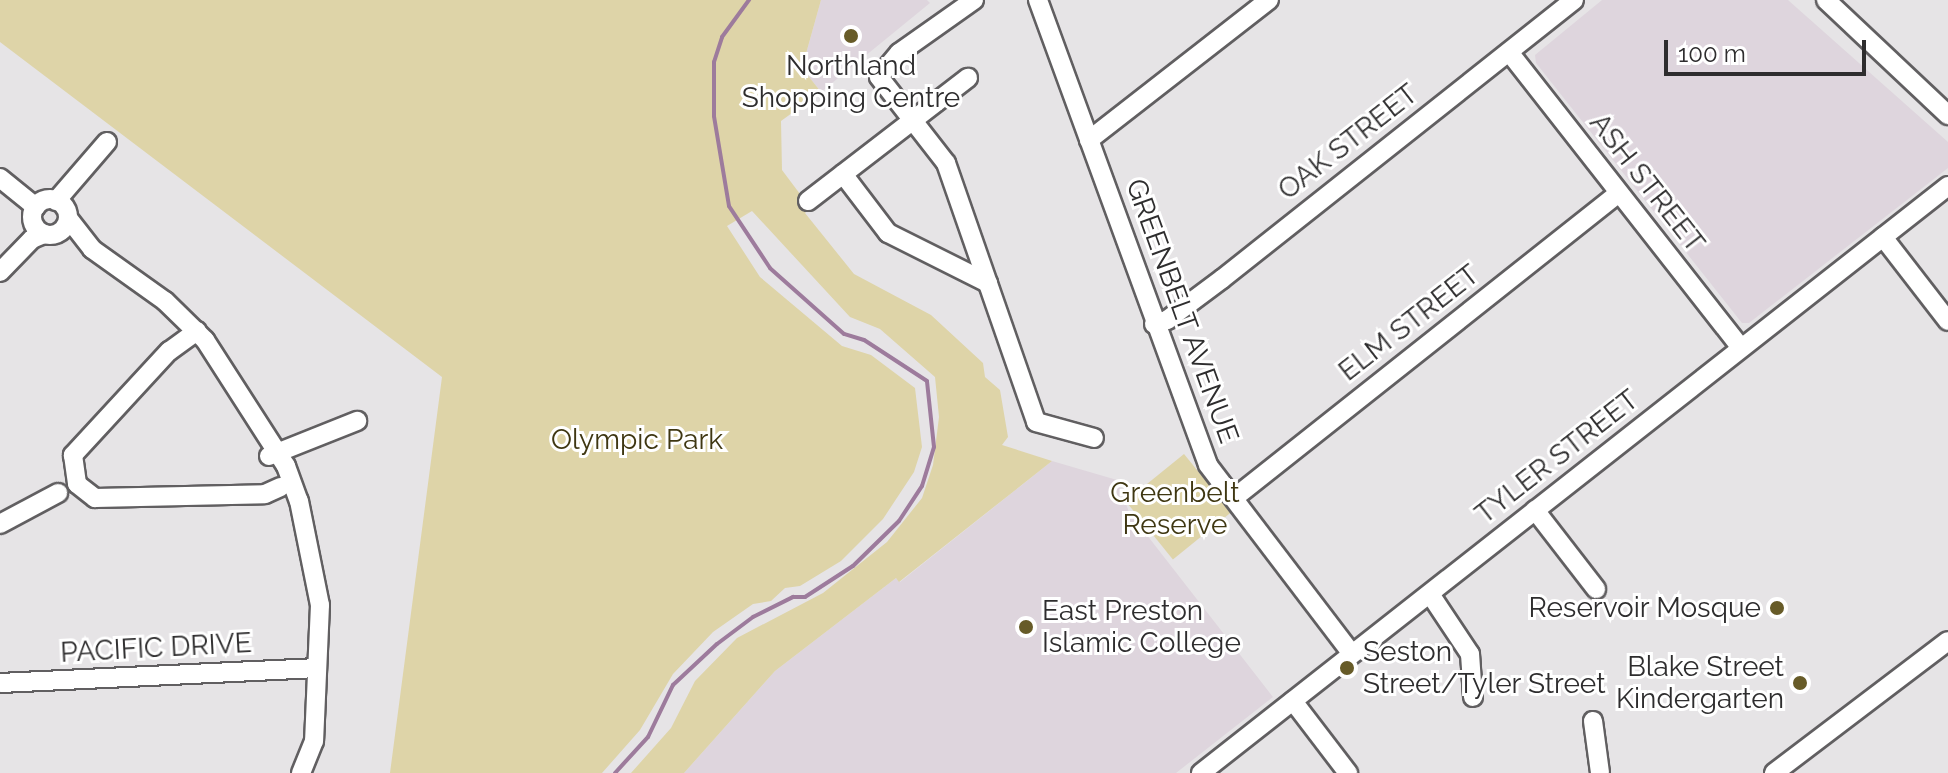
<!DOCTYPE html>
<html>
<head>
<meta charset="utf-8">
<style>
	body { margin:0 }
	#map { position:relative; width:1948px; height:773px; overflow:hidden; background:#e6e4e6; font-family:Raleway,sans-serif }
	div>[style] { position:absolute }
	.built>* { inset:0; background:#ded5dd }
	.green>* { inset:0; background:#ded4a8; transform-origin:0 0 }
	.stream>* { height:4px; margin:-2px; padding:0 2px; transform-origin:2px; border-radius:2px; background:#9d7b9c }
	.roads { filter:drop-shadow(2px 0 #615f61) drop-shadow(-2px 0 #615f61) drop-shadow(0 2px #615f61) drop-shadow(0 -2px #615f61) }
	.minor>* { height:18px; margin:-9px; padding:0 9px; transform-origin:9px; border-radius:9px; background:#fff }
	.minor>.ring { margin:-9px; padding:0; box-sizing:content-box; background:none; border:18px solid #fff; border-radius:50% }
	.dots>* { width:22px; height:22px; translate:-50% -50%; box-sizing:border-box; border:4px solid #fff; border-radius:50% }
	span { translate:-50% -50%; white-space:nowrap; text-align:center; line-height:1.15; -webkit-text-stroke:6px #fff; paint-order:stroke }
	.poi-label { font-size:28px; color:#2e2d2e }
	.right { translate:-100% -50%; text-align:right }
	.left { translate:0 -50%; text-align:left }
	.street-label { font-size:28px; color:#2e2d2e }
	.park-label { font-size:28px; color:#3f3712 }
	.scale { position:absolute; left:1664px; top:40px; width:202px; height:36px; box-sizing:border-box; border:4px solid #2e2d2e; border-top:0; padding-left:10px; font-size:24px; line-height:28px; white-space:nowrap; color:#2e2d2e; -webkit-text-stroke:6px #fff; paint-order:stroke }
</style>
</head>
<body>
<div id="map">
	<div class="built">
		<div style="clip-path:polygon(821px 0,927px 0,930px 3px,821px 92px,802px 68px)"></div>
		<div style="clip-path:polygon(1602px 0,1788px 0,1948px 142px,1948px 168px,1749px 323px,1742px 323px,1536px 63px,1535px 55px)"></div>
		<div style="clip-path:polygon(1052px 461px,1117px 480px,1129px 512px,1273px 697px,1176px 773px,684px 773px,775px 671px,896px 578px,900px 582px)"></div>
	</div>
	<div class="green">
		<div style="clip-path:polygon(0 0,821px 0,802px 68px,821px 92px,781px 121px,782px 170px,803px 198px,808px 210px,805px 213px,854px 274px,931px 315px,983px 363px,985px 377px,1000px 390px,1008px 437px,1002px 445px,1052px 461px,899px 582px,896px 578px,775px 671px,684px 773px,631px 773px,671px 728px,695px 681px,737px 638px,823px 593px,887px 542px,922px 498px,933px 465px,939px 417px,935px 377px,880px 329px,850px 317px,752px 211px,727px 226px,760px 277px,842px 346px,871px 355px,915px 388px,922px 447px,914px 472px,883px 519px,841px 561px,800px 586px,785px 588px,771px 601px,753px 604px,713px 632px,673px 674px,640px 730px,602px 773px,390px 773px,442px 377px,0 42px)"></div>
		<div style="left:1184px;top:454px;width:75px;height:75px;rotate:51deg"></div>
	</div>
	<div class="stream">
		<div style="left:615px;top:773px;width:49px;rotate:-47.5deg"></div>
		<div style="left:648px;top:737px;width:58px;rotate:-64.3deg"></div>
		<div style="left:673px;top:685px;width:60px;rotate:-43deg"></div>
		<div style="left:717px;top:644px;width:45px;rotate:-36.9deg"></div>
		<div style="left:753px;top:617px;width:45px;rotate:-26.6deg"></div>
		<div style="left:793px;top:597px;width:12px"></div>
		<div style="left:805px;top:597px;width:57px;rotate:-32.9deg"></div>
		<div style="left:853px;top:566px;width:64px;rotate:-44.4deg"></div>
		<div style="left:899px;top:521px;width:42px;rotate:-56.7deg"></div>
		<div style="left:922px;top:486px;width:41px;rotate:-72.9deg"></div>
		<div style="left:934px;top:447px;width:66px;rotate:-96.1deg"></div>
		<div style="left:927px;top:381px;width:75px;rotate:-146.9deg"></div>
		<div style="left:864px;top:340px;width:21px;rotate:-163deg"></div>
		<div style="left:844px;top:334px;width:99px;rotate:-138.3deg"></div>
		<div style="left:770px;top:268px;width:74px;rotate:-123.5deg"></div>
		<div style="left:729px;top:206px;width:91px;rotate:-99.5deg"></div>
		<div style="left:714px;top:116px;width:54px;rotate:-90deg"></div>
		<div style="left:714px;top:62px;width:26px;rotate:-72deg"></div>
		<div style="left:722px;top:37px;width:46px;rotate:-53.9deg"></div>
	</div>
	<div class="roads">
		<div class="minor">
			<div style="left:974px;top:0;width:92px;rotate:144.8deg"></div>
			<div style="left:899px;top:53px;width:31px;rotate:130deg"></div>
			<div style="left:879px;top:77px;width:109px;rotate:52.1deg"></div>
			<div style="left:946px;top:163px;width:274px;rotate:70.8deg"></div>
			<div style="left:1036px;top:422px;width:60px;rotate:15.4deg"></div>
			<div style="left:1038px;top:0;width:495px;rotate:69.9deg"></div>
			<div style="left:1208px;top:465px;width:236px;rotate:52.7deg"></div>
			<div style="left:1826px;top:0;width:168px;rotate:43.3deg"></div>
			<div style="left:1509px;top:52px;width:376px;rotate:51.9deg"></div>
			<div style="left:1089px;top:140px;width:228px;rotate:-37.9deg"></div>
			<div style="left:843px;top:174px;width:74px;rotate:52.7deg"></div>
			<div style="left:888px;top:233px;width:112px;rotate:26.6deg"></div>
			<div style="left:0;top:178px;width:46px;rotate:38.9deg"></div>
			<div class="ring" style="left:32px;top:199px;width:18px;height:18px"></div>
			<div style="left:56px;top:201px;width:78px;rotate:-49.2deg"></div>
			<div style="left:808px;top:201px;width:202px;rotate:-37.6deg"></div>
			<div style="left:68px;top:218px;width:39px;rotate:52deg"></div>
			<div style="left:92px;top:249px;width:90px;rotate:35.5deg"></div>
			<div style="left:165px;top:301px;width:56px;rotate:44.3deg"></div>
			<div style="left:205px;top:340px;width:150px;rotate:57.3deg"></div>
			<div style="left:286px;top:466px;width:37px;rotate:70deg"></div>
			<div style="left:299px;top:501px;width:106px;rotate:78.6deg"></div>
			<div style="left:320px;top:605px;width:136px;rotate:92.5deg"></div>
			<div style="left:314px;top:741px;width:35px;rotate:112deg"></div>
			<div style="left:1883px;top:237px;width:106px;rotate:52.3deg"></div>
			<div style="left:0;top:272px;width:46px;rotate:-45.9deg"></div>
			<div style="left:32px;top:239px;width:13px;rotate:-23deg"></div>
			<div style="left:1154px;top:324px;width:14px;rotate:-17deg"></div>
			<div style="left:1167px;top:320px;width:69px;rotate:-36.7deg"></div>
			<div style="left:1222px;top:279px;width:449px;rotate:-38.4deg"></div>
			<div style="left:197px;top:331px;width:34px;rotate:144deg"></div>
			<div style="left:169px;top:351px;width:142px;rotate:132.7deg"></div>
			<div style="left:73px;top:455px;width:29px;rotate:82deg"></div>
			<div style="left:77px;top:484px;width:23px;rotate:38deg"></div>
			<div style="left:95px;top:498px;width:170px;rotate:-1.3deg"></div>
			<div style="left:265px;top:494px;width:17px;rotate:-24deg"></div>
			<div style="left:269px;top:456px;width:95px;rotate:-21.7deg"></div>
			<div style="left:1234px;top:498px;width:491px;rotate:-38.4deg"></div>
			<div style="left:1535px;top:510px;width:100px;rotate:52.3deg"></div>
			<div style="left:0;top:524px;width:66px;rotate:-28.1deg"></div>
			<div style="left:1430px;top:594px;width:72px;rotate:56.3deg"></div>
			<div style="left:1470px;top:654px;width:43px;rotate:86deg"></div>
			<div style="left:0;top:683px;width:315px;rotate:-2.7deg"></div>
			<div style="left:1293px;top:701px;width:91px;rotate:52.6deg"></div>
			<div style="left:1593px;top:721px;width:52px;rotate:82.3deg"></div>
			<div style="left:1201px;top:773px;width:950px;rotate:-38.16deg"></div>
			<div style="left:1774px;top:773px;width:218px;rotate:-37.2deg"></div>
		</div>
	</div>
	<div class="dots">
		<div style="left:851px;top:36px;background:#675b28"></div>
		<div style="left:1777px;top:608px;background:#675b28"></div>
		<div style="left:1026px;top:627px;background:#675b28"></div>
		<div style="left:1347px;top:668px;background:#675b28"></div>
		<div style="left:1800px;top:683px;background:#675b28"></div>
	</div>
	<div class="poi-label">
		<span style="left:851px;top:82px">Northland<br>Shopping Centre</span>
		<span class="right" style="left:1761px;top:608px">Reservoir Mosque</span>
		<span class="left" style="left:1042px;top:627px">East Preston<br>Islamic College</span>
		<span class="left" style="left:1363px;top:668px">Seston<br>Street/Tyler Street</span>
		<span class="right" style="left:1784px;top:683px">Blake Street<br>Kindergarten</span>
	</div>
	<div class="street-label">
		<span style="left:1348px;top:142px;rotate:-38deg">OAK STREET</span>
		<span style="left:1647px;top:183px;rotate:52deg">ASH STREET</span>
		<span style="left:1182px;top:311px;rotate:70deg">GREENBELT AVENUE</span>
		<span style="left:1409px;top:323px;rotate:-38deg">ELM STREET</span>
		<span style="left:1557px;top:457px;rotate:-38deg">TYLER STREET</span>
		<span style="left:156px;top:648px;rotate:-3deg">PACIFIC DRIVE</span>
	</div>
	<div class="park-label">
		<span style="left:637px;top:440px">Olympic Park</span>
		<span style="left:1175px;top:509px">Greenbelt<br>Reserve</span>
	</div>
	<div class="scale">100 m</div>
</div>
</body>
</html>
